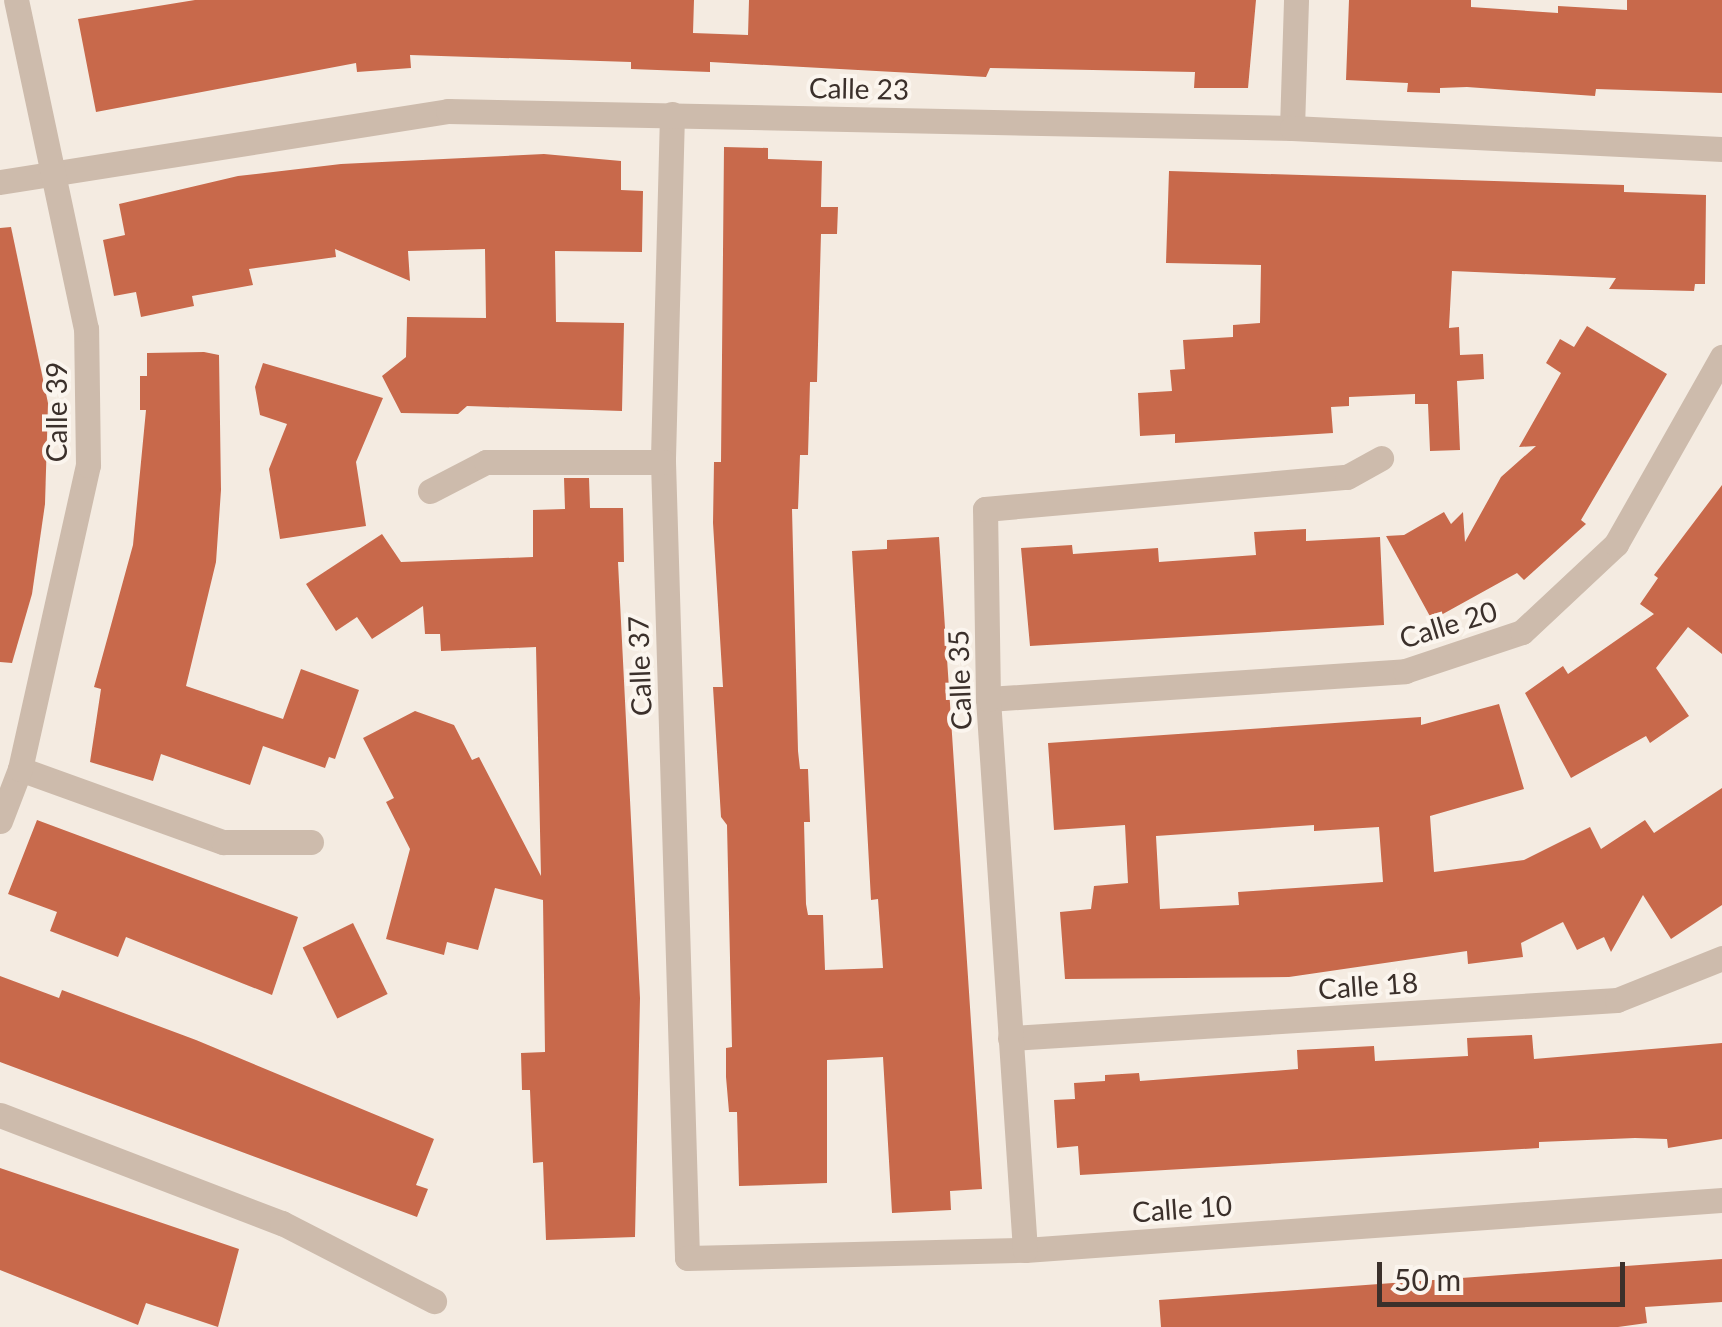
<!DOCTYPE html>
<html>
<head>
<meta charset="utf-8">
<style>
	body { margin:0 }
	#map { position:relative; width:1722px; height:1327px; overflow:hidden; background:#f4ebe1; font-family:Lato,sans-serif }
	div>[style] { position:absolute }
	.building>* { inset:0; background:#c8694b; transform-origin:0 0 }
	.street>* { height:25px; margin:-12.5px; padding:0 12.5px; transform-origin:12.5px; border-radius:12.5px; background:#cdbbac }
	span { translate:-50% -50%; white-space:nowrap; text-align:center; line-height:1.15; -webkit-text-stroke:8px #fbf5ee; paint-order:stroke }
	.street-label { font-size:28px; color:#3b302b }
	.scale { position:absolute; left:1377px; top:1262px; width:248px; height:45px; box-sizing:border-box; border:5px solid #3b302b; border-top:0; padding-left:12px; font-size:30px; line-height:35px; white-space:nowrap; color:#3b302b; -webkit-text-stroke:8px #fbf5ee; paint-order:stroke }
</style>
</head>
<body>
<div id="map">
	<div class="building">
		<div style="clip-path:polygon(195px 0,694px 0,693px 33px,748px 35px,749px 0,1256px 0,1248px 88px,1194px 88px,1195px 72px,990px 68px,986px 77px,710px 62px,710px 72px,631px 69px,631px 62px,410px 55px,411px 68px,357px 72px,356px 63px,96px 112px,78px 19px)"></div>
		<div style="clip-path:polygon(1349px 0,1471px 0,1471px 7px,1558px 13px,1558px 6px,1627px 10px,1627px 0,1722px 0,1722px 93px,1596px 89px,1595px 96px,1467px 87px,1440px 88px,1440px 93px,1407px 92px,1408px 83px,1346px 80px)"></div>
		<div style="clip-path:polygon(724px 147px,768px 148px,768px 159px,822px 161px,821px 207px,838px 207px,837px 234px,821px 234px,817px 382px,810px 382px,808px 455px,800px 455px,798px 509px,792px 509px,798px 751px,800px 769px,808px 769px,810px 822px,804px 822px,806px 904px,808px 915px,823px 915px,825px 970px,883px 968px,878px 899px,871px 900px,852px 551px,887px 549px,887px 540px,939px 537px,982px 1189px,950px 1191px,951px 1210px,892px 1213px,883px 1057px,827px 1060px,827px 1183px,739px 1186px,737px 1112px,729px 1112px,726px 1077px,726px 1048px,732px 1047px,727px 825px,721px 817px,713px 687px,723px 687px,713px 523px,714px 462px,721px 462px)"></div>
		<div style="clip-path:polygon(544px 154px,621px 161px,621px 190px,643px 191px,642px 252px,555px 251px,556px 322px,624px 323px,622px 411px,467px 406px,458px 414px,401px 413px,382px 376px,406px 357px,407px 317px,486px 318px,485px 249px,408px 251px,410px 281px,335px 249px,336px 257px,249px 269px,253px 285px,192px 296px,194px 306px,141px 317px,136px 292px,114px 296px,103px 240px,125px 235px,119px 204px,238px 176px,341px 164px)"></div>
		<div style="clip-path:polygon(1169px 171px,1624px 185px,1624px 192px,1706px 195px,1705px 284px,1695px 284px,1694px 291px,1609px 289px,1616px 278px,1452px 271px,1449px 328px,1459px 327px,1460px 355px,1483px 354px,1484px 379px,1457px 381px,1460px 450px,1430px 451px,1428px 404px,1415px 404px,1415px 394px,1349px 397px,1349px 406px,1331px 407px,1333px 433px,1175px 443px,1175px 434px,1140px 436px,1138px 393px,1172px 391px,1170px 370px,1185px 369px,1183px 340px,1233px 337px,1233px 325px,1260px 323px,1261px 265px,1166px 263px)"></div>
		<div style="clip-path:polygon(11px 227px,48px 403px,45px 504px,32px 594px,12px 663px,0 662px,0 228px)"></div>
		<div style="clip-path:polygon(1587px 326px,1667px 374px,1581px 520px,1586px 524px,1524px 580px,1517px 573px,1432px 620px,1386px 536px,1404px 535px,1444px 512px,1451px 524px,1463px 512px,1465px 542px,1501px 477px,1536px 446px,1519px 447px,1561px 373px,1546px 363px,1560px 339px,1574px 347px)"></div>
		<div style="clip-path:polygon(204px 352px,219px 355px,221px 490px,216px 562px,186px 686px,283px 719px,301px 669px,359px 690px,335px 759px,329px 757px,325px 768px,263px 746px,250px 785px,161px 754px,153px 781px,90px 762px,101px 689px,94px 687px,133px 545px,146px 410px,140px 410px,140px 376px,147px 376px,147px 353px)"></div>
		<div style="clip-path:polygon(263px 363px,383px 398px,356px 462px,366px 526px,280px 539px,269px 469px,287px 424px,260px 415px,255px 387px)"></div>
		<div style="clip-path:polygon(564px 478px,589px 478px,590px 508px,623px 508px,624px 562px,618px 562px,640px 998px,635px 1237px,546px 1240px,543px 1162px,533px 1163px,530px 1090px,522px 1090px,521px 1053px,545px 1052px,543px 900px,495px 888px,478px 950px,447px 942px,444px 955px,386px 939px,410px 849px,386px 802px,394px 798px,363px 738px,415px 711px,454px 725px,472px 760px,479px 757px,541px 876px,536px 647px,441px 651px,440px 634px,425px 634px,423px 606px,372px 639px,357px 617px,336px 631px,306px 584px,382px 534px,401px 562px,533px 557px,533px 510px,565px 509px)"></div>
		<div style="clip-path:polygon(1722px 485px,1722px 654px,1688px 627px,1656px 668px,1689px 716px,1650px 743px,1646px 736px,1571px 778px,1525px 693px,1563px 666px,1568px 674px,1654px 614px,1640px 604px,1658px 578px,1654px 575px)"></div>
		<div style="clip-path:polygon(1306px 529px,1306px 541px,1380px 537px,1384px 625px,1030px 646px,1021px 548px,1072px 545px,1073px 554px,1158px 548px,1159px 562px,1256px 555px,1254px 532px)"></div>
		<div style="clip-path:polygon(evenodd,1499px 704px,1524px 789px,1430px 816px,1434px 872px,1524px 860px,1590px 827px,1601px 849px,1645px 820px,1654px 833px,1722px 788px,1722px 905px,1671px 939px,1643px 895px,1611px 952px,1604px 937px,1577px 950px,1563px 922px,1521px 943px,1523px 957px,1468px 964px,1467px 951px,1289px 977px,1065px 979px,1060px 912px,1091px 909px,1094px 886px,1128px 883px,1125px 825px,1054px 830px,1048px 743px,1421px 717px,1421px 725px,1499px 704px,1314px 825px,1314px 831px,1379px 827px,1383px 882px,1238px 892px,1239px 905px,1160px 909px,1156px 836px,1314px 825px)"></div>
		<div style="clip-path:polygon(37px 820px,298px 917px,272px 995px,126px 937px,118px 957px,50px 931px,57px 912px,8px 894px)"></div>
		<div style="left:353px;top:923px;width:79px;height:56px;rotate:64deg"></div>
		<div style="clip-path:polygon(0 976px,59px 998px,62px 990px,196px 1040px,434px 1139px,416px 1185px,428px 1189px,417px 1217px,0 1062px)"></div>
		<div style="clip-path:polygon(1532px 1035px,1534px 1059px,1722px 1043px,1722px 1139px,1668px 1148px,1667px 1139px,1635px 1138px,1539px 1142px,1539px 1148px,1080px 1175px,1078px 1146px,1057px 1148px,1054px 1100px,1075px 1099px,1074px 1083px,1105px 1081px,1105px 1075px,1139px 1073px,1140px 1081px,1298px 1069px,1297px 1050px,1374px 1046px,1375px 1061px,1468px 1056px,1467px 1038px)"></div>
		<div style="clip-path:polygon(0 1168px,239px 1249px,218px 1327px,146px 1303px,138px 1325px,0 1270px)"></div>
		<div style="clip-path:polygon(1722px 1259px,1722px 1302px,1645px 1307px,1647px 1323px,1618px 1327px,1161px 1327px,1159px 1300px)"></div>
	</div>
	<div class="street">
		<div style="left:672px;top:114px;width:348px;rotate:91.5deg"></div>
		<div style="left:663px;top:462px;width:796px;rotate:88.27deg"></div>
		<div style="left:687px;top:1258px;width:338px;rotate:-1.4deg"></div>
		<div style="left:1025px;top:1250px;width:699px;rotate:-4.1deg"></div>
		<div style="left:1292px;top:128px;width:128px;rotate:-88.2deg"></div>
		<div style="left:0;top:182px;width:454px;rotate:-9deg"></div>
		<div style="left:448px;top:111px;width:844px;rotate:1.15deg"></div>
		<div style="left:1292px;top:128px;width:431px;rotate:2.8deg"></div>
		<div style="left:430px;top:491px;width:63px;rotate:-27.4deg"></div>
		<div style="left:486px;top:462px;width:177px"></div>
		<div style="left:988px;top:699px;width:418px;rotate:-3.8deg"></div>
		<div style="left:1405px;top:671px;width:123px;rotate:-18.4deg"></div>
		<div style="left:1522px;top:632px;width:129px;rotate:-43.1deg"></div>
		<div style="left:1616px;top:544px;width:215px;rotate:-60.5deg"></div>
		<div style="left:20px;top:769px;width:216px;rotate:19.8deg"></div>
		<div style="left:223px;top:842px;width:88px"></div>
		<div style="left:0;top:821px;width:56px;rotate:-69deg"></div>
		<div style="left:20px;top:769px;width:312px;rotate:-77.4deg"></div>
		<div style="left:88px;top:465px;width:136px;rotate:-90.8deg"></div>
		<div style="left:86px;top:329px;width:336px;rotate:-102deg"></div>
		<div style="left:1010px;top:1038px;width:608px;rotate:-3.58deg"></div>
		<div style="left:1617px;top:1000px;width:113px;rotate:-21.8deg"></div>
		<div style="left:0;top:1115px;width:302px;rotate:21deg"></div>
		<div style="left:282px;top:1223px;width:171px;rotate:27.2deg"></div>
		<div style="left:1025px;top:1250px;width:552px;rotate:-93.84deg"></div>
		<div style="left:988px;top:699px;width:190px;rotate:-90.9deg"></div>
		<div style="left:985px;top:509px;width:363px;rotate:-5.1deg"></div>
		<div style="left:1347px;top:477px;width:39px;rotate:-29deg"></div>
	</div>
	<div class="street-label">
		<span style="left:859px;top:88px;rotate:1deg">Calle 23</span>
		<span style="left:56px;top:412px;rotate:-90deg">Calle 39</span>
		<span style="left:1448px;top:624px;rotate:-17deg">Calle 20</span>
		<span style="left:639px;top:666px;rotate:-92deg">Calle 37</span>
		<span style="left:959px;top:680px;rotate:-92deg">Calle 35</span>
		<span style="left:1368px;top:985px;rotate:-4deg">Calle 18</span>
		<span style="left:1182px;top:1208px;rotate:-4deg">Calle 10</span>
	</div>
	<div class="scale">50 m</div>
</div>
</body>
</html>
